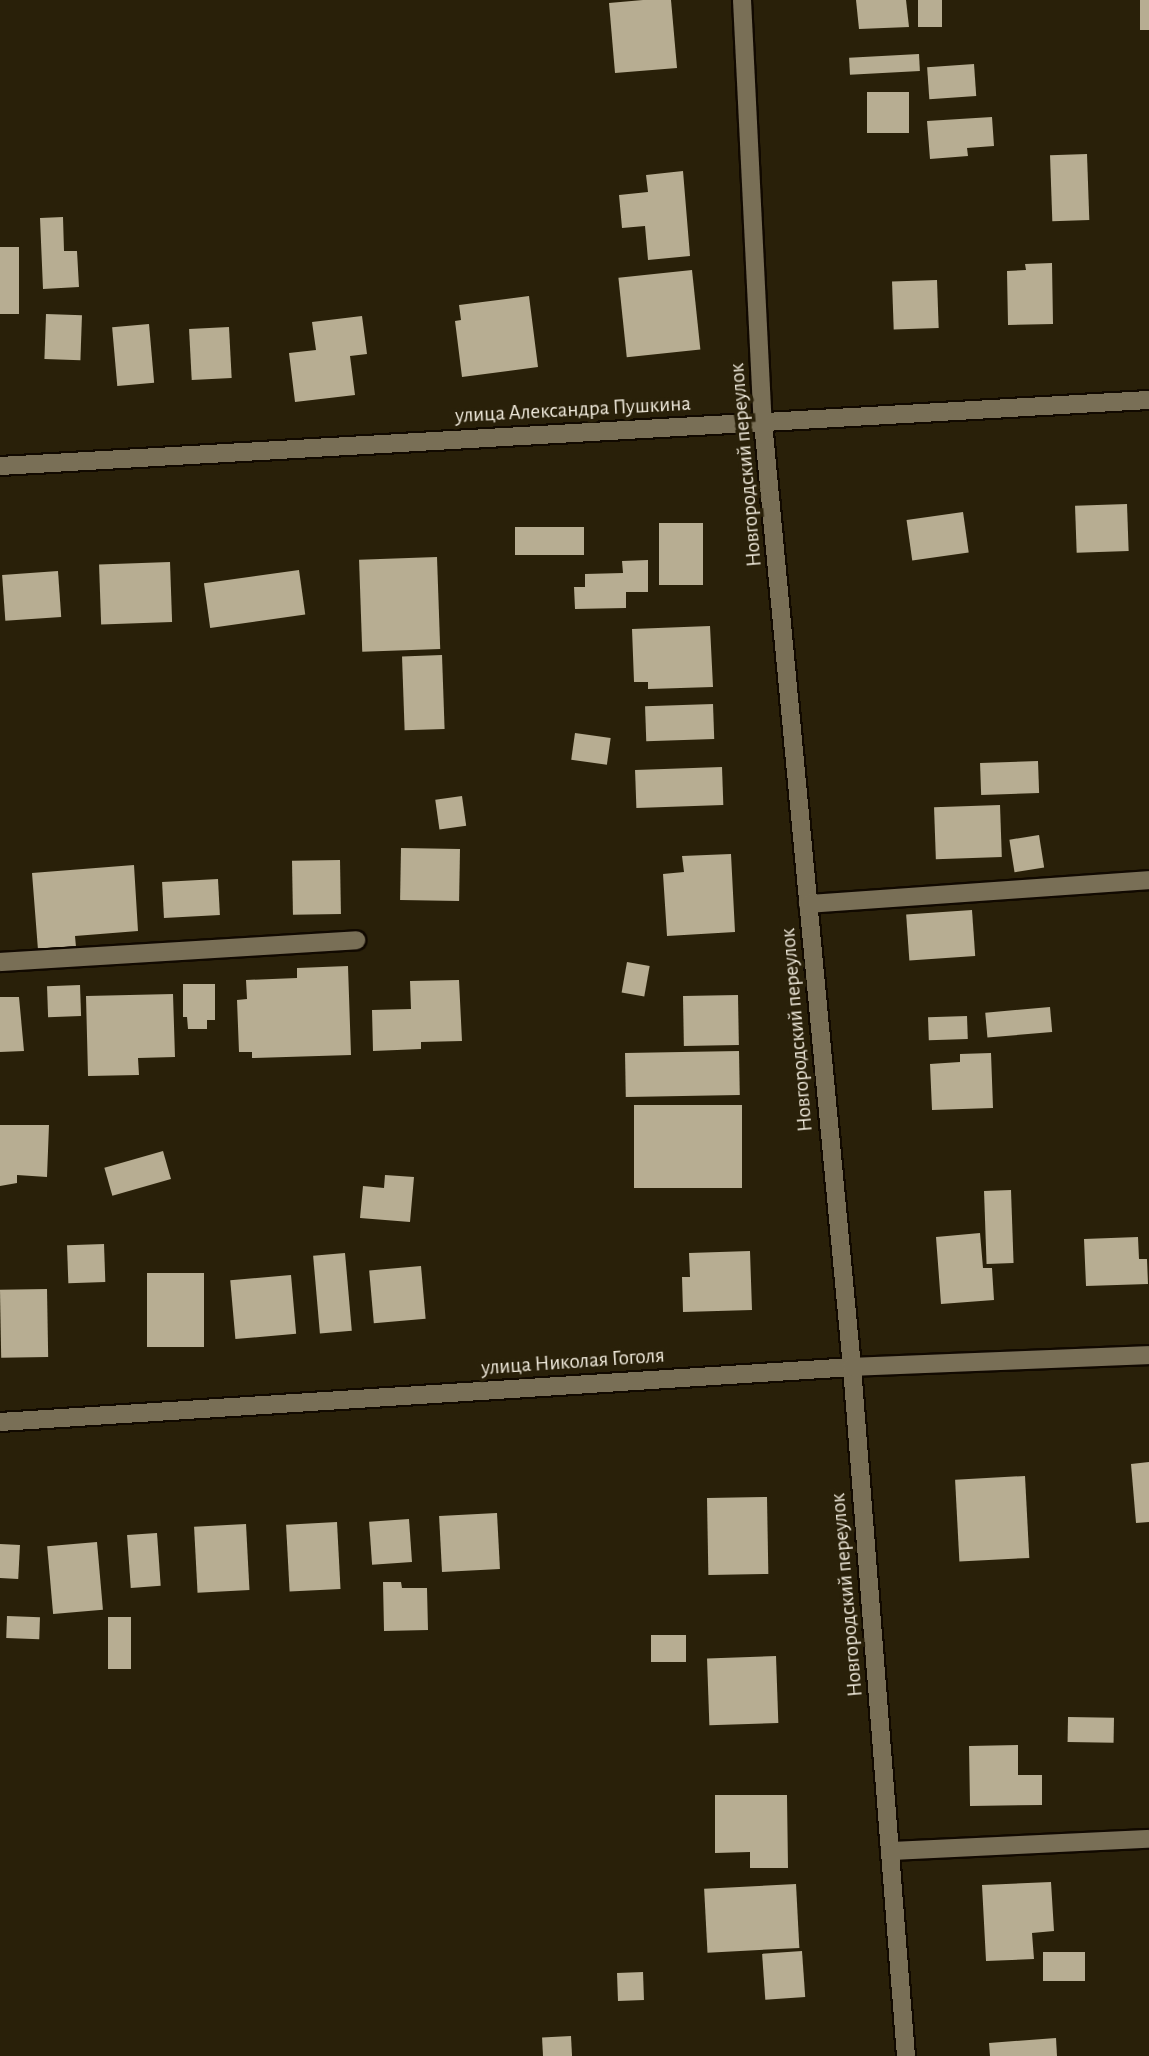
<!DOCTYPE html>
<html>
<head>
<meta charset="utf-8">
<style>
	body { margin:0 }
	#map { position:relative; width:1149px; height:2056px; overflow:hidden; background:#292009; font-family:"Alegreya Sans",sans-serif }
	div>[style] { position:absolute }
	.building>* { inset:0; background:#b7ad92; transform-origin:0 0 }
	.roads { filter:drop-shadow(2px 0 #110900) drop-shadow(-2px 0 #110900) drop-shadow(0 2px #110900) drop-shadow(0 -2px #110900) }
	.minor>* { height:18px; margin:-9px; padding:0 9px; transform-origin:9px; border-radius:9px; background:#796f56 }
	span { translate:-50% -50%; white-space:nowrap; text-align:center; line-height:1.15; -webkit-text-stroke:7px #292009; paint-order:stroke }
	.street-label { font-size:21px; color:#efe9db }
</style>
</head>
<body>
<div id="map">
	<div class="building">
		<div style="clip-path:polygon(643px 0,671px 0,677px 68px,615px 73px,609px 3px)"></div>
		<div style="clip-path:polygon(856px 0,906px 0,909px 27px,859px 29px)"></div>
		<div style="left:918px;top:0;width:24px;height:27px"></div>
		<div style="left:1140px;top:0;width:9px;height:30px"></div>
		<div style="left:919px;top:54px;width:17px;height:70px;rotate:87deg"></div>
		<div style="left:974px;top:64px;width:32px;height:47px;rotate:86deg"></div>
		<div style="left:867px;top:92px;width:42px;height:41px"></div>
		<div style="clip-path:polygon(992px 117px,994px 146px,967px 148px,968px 156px,930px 159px,927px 121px)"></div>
		<div style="left:1087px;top:154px;width:66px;height:37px;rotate:88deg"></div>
		<div style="clip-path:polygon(683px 171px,690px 256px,648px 260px,645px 226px,622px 228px,619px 195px,648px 192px,646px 175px)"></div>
		<div style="clip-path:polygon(63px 217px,64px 251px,77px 251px,79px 287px,43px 289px,40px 218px)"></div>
		<div style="left:0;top:247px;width:19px;height:67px"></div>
		<div style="clip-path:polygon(1052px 263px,1053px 324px,1008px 325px,1007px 271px,1026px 270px,1025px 264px)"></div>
		<div style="left:692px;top:270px;width:80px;height:74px;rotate:84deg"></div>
		<div style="left:937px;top:280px;width:48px;height:45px;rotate:88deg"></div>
		<div style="clip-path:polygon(529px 296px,538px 367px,462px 377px,455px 321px,461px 320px,459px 305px)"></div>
		<div style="left:46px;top:314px;width:36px;height:45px;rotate:2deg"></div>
		<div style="clip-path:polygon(362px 316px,367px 354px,350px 356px,355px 395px,295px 402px,289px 353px,316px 350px,312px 322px)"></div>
		<div style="left:149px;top:324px;width:59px;height:37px;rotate:85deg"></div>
		<div style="left:229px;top:327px;width:51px;height:40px;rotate:87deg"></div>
		<div style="left:1127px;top:504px;width:47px;height:52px;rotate:88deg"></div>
		<div style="left:963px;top:512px;width:41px;height:57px;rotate:82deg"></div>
		<div style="left:659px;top:523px;width:44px;height:62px"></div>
		<div style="left:515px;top:527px;width:69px;height:28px"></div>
		<div style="left:437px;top:557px;width:92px;height:78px;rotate:88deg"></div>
		<div style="clip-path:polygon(648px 560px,648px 592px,626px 592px,626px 608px,575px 609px,574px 587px,585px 587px,585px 574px,623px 573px,622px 561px)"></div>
		<div style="left:170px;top:562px;width:60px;height:71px;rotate:88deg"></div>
		<div style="left:299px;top:570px;width:45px;height:96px;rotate:82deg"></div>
		<div style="left:58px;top:571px;width:46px;height:56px;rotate:86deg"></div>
		<div style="clip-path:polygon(710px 626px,713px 687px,648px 689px,648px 682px,634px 682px,632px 629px)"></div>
		<div style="left:442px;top:655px;width:74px;height:40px;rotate:88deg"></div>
		<div style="left:713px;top:704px;width:35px;height:68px;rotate:88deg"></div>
		<div style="left:575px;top:733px;width:36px;height:27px;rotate:8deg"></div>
		<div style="left:1038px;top:761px;width:32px;height:58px;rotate:88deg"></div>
		<div style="left:722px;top:767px;width:38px;height:87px;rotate:88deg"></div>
		<div style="left:462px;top:796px;width:30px;height:27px;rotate:82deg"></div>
		<div style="left:1000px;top:805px;width:52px;height:66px;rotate:88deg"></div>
		<div style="left:1039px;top:835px;width:33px;height:30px;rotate:81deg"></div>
		<div style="left:401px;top:848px;width:59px;height:52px;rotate:1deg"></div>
		<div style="clip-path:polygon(731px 854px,735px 932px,667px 936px,663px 874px,684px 872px,682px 856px)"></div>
		<div style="left:340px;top:860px;width:54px;height:48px;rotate:89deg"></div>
		<div style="clip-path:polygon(134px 865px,138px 931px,75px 936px,76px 947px,38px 950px,32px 873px)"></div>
		<div style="left:218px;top:879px;width:36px;height:56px;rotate:87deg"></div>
		<div style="left:972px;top:910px;width:46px;height:66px;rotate:86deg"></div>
		<div style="left:627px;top:962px;width:23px;height:31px;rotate:10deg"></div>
		<div style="clip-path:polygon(348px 966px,351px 1055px,252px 1058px,252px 1052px,239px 1052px,237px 1000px,247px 999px,246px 980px,297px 978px,297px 968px)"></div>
		<div style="clip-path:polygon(459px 980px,462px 1041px,421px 1042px,421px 1049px,373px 1051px,372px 1010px,411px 1009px,410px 981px)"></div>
		<div style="clip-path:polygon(183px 984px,215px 984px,215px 1020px,207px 1020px,207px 1029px,188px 1029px,187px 1017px,183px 1017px)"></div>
		<div style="left:80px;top:985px;width:31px;height:33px;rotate:88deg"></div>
		<div style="clip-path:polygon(173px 994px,175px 1057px,138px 1058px,139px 1075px,88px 1076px,86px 996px)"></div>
		<div style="left:738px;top:995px;width:50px;height:55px;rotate:89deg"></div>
		<div style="clip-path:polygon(0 997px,19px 997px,24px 1051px,0 1052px)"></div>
		<div style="left:1050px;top:1007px;width:25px;height:65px;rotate:85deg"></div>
		<div style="left:967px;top:1016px;width:23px;height:39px;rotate:88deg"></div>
		<div style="left:739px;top:1051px;width:44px;height:114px;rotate:89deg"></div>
		<div style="clip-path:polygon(991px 1053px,993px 1108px,932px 1110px,930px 1064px,960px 1062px,960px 1054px)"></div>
		<div style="left:634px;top:1105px;width:108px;height:83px"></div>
		<div style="clip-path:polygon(0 1125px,49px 1125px,47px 1177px,17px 1175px,17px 1183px,0 1186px)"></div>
		<div style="left:163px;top:1151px;width:29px;height:61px;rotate:74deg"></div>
		<div style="clip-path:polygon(385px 1175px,414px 1177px,410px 1222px,360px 1218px,363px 1186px,384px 1188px)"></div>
		<div style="left:1011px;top:1190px;width:73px;height:27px;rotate:88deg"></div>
		<div style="clip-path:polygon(980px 1233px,983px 1268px,992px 1268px,994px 1300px,941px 1304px,936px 1237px)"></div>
		<div style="clip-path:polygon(1138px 1237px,1139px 1259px,1147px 1259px,1148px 1284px,1086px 1286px,1084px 1239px)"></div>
		<div style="left:104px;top:1244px;width:38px;height:37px;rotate:88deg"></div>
		<div style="clip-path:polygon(750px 1251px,752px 1310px,683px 1312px,682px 1277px,690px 1277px,689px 1253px)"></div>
		<div style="left:345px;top:1253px;width:78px;height:32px;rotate:85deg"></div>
		<div style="left:421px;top:1266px;width:53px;height:52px;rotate:85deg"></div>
		<div style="left:147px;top:1273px;width:57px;height:74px"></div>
		<div style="left:291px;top:1275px;width:59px;height:61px;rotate:85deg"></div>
		<div style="left:47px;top:1289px;width:68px;height:47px;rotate:89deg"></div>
		<div style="clip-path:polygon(1149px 1462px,1149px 1522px,1136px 1523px,1131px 1464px)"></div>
		<div style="left:1025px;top:1476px;width:82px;height:70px;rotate:87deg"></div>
		<div style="left:767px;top:1497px;width:77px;height:60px;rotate:89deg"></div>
		<div style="left:497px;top:1513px;width:56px;height:58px;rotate:87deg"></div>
		<div style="left:409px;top:1519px;width:43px;height:40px;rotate:86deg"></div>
		<div style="left:337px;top:1522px;width:67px;height:51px;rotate:87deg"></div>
		<div style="left:246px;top:1524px;width:66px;height:52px;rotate:87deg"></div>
		<div style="left:157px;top:1533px;width:53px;height:30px;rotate:86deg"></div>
		<div style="left:97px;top:1542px;width:68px;height:50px;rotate:85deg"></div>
		<div style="left:0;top:1544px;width:20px;height:34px;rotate:3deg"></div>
		<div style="clip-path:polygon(383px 1582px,401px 1582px,402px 1588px,427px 1588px,428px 1630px,384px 1631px)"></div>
		<div style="left:7px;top:1616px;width:33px;height:22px;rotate:2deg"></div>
		<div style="left:108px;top:1617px;width:23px;height:52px"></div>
		<div style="left:651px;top:1635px;width:35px;height:27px"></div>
		<div style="left:776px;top:1656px;width:67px;height:69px;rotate:88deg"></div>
		<div style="left:1068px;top:1717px;width:46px;height:25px;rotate:1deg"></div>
		<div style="clip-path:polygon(1018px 1745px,1018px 1775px,1042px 1775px,1042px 1805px,970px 1806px,969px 1746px)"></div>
		<div style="clip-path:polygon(715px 1795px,787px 1795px,788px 1868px,750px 1868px,750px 1852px,715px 1853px)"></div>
		<div style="clip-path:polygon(1051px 1882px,1054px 1931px,1032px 1933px,1034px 1959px,986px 1961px,982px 1885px)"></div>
		<div style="left:796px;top:1884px;width:64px;height:92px;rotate:87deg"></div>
		<div style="left:802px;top:1951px;width:46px;height:40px;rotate:86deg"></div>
		<div style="left:1043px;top:1952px;width:42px;height:29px"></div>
		<div style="left:643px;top:1972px;width:28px;height:26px;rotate:88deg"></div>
		<div style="left:571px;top:2036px;width:20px;height:29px;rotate:87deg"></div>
		<div style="clip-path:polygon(1056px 2038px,1057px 2056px,990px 2056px,989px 2043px)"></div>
	</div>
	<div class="roads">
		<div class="minor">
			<div style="left:742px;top:0;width:423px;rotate:87.2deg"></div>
			<div style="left:763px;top:422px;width:949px;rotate:84.62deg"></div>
			<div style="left:852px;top:1367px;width:691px;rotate:85.52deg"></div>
			<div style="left:0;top:466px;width:1151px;rotate:-3.29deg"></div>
			<div style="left:808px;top:904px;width:342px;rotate:-4deg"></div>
			<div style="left:0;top:962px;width:357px;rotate:-3.5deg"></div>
			<div style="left:0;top:1422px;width:854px;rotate:-3.69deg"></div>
			<div style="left:852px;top:1367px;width:297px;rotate:-2.3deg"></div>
			<div style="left:890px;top:1851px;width:259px;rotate:-2.7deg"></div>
		</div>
	</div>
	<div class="street-label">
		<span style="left:573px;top:410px;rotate:-3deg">улица Александра Пушкина</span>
		<span style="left:746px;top:465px;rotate:-95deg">Новгородский переулок</span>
		<span style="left:797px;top:1030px;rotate:-95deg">Новгородский переулок</span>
		<span style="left:573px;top:1362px;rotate:-4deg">улица Николая Гоголя</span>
		<span style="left:847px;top:1595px;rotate:-95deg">Новгородский переулок</span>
	</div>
</div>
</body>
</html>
